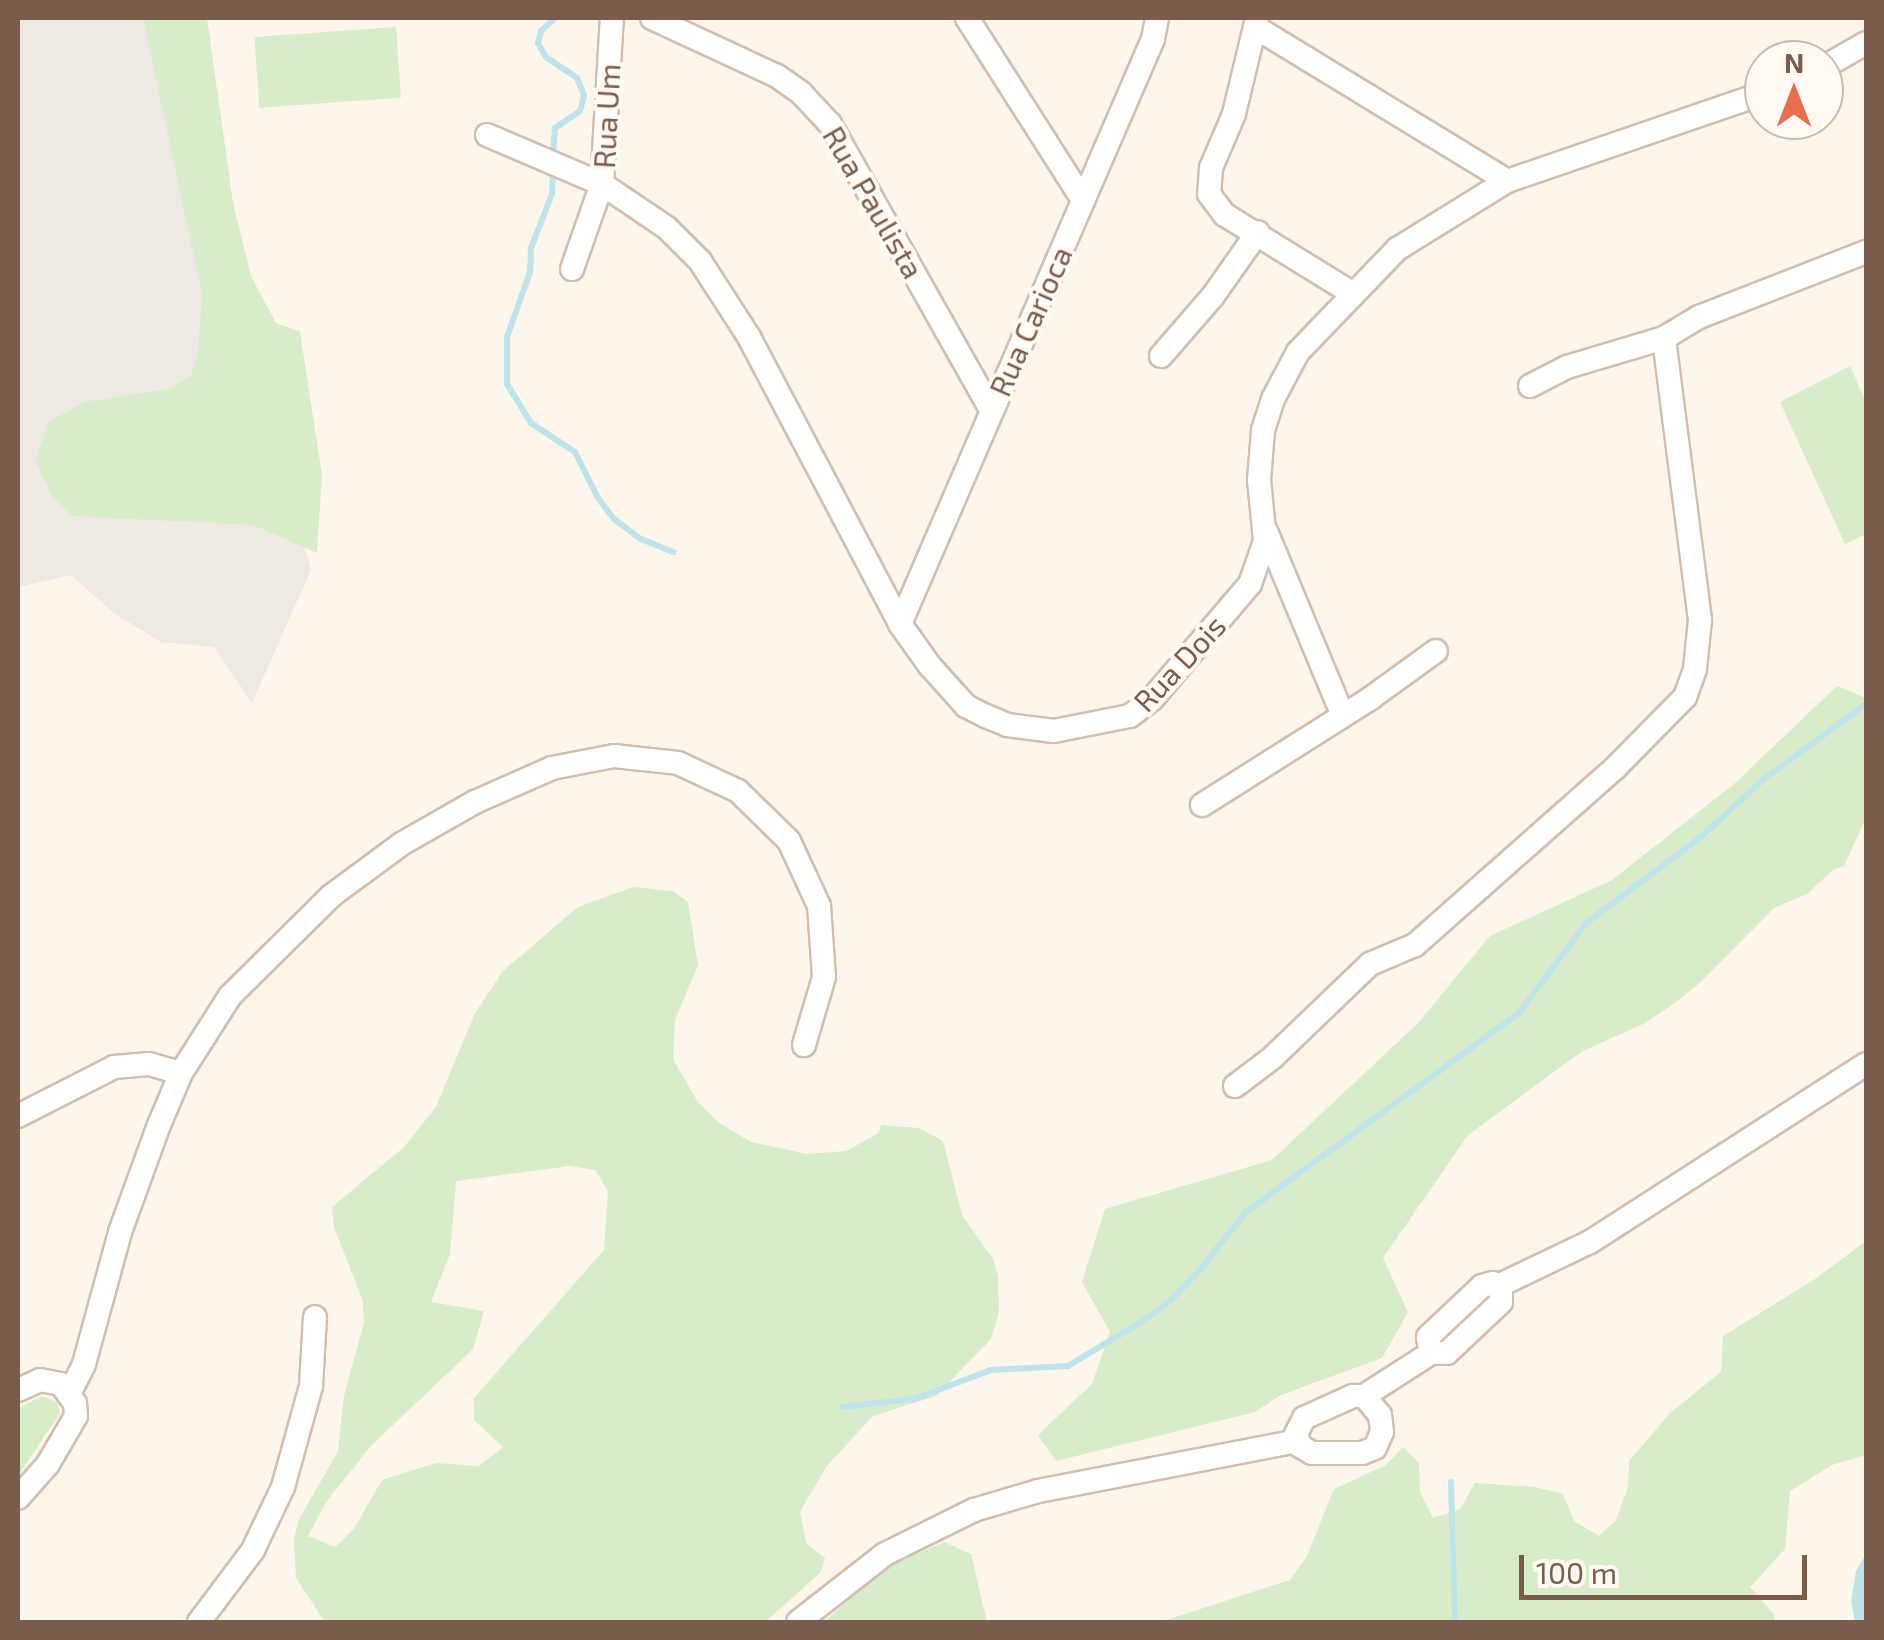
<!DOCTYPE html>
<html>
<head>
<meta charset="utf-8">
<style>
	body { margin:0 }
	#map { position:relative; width:1884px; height:1640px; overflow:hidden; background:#fdf6ec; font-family:"Exo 2",sans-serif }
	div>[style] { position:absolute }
	.industrial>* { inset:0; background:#efe9e4 }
	.green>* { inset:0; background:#d8ecc9; transform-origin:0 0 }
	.water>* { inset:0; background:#bfe3e8 }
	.stream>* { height:6px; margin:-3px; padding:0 3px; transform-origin:3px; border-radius:3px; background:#bfe3e8 }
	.roads { filter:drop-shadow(2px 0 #d1beb0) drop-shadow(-2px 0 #d1beb0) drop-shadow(0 2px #d1beb0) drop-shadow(0 -2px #d1beb0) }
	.minor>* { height:22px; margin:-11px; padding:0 11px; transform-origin:11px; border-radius:11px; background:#fff }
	span { translate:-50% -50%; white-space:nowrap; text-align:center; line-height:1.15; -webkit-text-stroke:8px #fffaf3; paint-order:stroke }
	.street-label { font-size:30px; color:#7a5c4d }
	.frame { position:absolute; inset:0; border:20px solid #7a5c4d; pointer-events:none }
	.north { position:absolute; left:1744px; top:40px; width:100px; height:100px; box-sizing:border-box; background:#fffaf3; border:2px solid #cabbb1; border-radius:50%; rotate:0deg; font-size:28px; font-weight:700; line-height:40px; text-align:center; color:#7a5c4d }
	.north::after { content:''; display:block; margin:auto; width:35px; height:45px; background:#e76f51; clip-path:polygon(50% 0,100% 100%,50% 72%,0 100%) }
	.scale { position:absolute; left:1519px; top:1555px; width:288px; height:45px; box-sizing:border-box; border:5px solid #7a5c4d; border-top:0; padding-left:12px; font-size:30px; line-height:35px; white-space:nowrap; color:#7a5c4d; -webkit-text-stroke:8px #fffaf3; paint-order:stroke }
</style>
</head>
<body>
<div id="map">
	<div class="industrial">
		<div style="clip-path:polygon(18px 18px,148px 18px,253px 358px,311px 570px,252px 703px,214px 647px,161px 642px,115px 614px,71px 575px,18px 587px)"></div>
	</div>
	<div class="green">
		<div style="clip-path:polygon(143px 18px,207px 18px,233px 203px,251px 276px,276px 323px,300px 332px,322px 475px,317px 553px,253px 525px,72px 516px,52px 496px,35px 462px,48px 422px,84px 402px,171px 388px,191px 376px,198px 352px,202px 295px)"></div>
		<div style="left:396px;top:27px;width:71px;height:142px;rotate:86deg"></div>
		<div style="clip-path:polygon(1850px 366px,1866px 403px,1866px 534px,1845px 544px,1780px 402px)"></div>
		<div style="clip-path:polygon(1837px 686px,1866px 698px,1866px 818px,1844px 866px,1834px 869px,1807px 894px,1774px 908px,1701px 982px,1672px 1005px,1643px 1024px,1581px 1052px,1468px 1135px,1383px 1258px,1408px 1312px,1382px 1358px,1281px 1395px,1255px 1412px,1056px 1461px,1038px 1435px,1092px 1384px,1110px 1332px,1082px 1282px,1105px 1209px,1272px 1160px,1419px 1022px,1490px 936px,1612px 880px,1734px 784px)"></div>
		<div style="clip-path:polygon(evenodd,633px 887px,673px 891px,688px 902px,698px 965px,675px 1020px,673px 1059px,698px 1102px,719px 1123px,751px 1142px,807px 1154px,846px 1151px,879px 1133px,881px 1125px,919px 1128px,943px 1141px,962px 1215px,993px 1259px,998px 1276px,999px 1312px,991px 1339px,936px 1396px,873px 1416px,826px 1467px,800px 1512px,806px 1543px,825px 1558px,820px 1573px,765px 1622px,325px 1622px,296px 1578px,294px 1540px,298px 1521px,338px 1451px,344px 1396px,364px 1322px,363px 1301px,334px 1227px,332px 1207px,404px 1147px,436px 1107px,475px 1013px,503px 971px,578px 907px,633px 887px,570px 1166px,595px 1170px,608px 1191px,604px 1250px,474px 1398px,474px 1420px,503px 1447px,479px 1466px,436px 1463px,382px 1480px,353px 1530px,335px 1547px,308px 1536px,327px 1501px,369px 1448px,473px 1349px,484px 1311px,431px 1302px,450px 1254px,456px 1181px,570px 1166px)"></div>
		<div style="clip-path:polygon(1866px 1241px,1866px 1455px,1832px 1465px,1790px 1491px,1785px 1549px,1750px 1587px,1773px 1613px,1775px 1622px,1160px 1622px,1290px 1580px,1307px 1556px,1334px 1489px,1386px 1465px,1403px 1447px,1419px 1463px,1420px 1492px,1433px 1518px,1460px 1509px,1475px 1483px,1535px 1487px,1563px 1494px,1574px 1521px,1599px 1536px,1616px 1520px,1628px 1487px,1629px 1461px,1670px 1413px,1721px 1372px,1723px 1336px,1815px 1279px)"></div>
		<div style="clip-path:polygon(42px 1396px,57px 1402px,60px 1413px,18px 1476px,18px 1408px)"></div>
		<div style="clip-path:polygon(944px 1542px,971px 1554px,987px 1622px,824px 1622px,882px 1569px)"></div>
	</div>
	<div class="water">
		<div style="clip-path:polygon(1866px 1554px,1866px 1622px,1855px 1622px,1851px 1601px,1856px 1571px)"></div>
	</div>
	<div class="stream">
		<div style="left:553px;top:156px;width:28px;rotate:-86deg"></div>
		<div style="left:555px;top:128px;width:30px;rotate:-34deg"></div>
		<div style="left:580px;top:111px;width:16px;rotate:-76deg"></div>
		<div style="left:584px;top:95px;width:18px;rotate:-112deg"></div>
		<div style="left:577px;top:78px;width:37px;rotate:-146deg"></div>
		<div style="left:546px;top:57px;width:16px;rotate:-120deg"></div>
		<div style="left:538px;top:43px;width:12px;rotate:-76deg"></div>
		<div style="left:541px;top:31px;width:19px;rotate:-43deg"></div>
		<div style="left:553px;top:168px;width:26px;rotate:92deg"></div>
		<div style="left:552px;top:194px;width:58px;rotate:111.3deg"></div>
		<div style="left:531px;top:248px;width:24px;rotate:92deg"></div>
		<div style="left:530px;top:272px;width:69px;rotate:109.5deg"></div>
		<div style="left:507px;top:337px;width:47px;rotate:90deg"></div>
		<div style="left:507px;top:384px;width:46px;rotate:58.4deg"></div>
		<div style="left:531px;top:423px;width:53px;rotate:33.4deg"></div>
		<div style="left:575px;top:452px;width:51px;rotate:63.4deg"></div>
		<div style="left:598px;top:498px;width:26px;rotate:53deg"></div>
		<div style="left:614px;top:519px;width:34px;rotate:37deg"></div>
		<div style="left:641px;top:539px;width:35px;rotate:22deg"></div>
		<div style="left:843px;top:1407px;width:71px;rotate:-6.4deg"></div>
		<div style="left:914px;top:1399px;width:82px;rotate:-20.6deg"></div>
		<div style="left:991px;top:1370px;width:77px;rotate:-3deg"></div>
		<div style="left:1068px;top:1366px;width:85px;rotate:-31.1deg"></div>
		<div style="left:1141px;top:1322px;width:36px;rotate:-36deg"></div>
		<div style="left:1170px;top:1301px;width:42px;rotate:-46deg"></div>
		<div style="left:1199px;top:1271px;width:75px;rotate:-51.5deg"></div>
		<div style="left:1246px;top:1212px;width:336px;rotate:-36.1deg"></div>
		<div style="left:1518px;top:1014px;width:114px;rotate:-53.2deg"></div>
		<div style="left:1586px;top:923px;width:146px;rotate:-36.9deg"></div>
		<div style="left:1703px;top:835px;width:84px;rotate:-42.6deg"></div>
		<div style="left:1765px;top:778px;width:125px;rotate:-36.2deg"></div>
		<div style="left:1451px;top:1482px;width:140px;rotate:88.4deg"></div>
	</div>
	<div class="roads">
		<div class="minor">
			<div style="left:652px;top:18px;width:138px;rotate:24.9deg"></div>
			<div style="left:777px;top:76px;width:29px;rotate:35deg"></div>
			<div style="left:801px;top:93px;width:42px;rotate:46.9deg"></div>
			<div style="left:830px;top:124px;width:328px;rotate:60.6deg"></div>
			<div style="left:967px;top:18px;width:216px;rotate:57.5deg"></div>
			<div style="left:1257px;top:18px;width:99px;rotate:103.5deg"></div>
			<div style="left:1234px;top:114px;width:59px;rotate:113.1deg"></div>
			<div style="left:1211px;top:168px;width:26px;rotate:94deg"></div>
			<div style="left:1209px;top:194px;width:26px;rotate:53deg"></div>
			<div style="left:1225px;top:215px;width:149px;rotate:31.6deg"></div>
			<div style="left:1255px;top:27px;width:295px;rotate:31.4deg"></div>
			<div style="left:1824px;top:67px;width:48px;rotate:-29.7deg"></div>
			<div style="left:487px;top:135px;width:125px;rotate:23.1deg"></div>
			<div style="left:602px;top:184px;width:78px;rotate:34.1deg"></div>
			<div style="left:667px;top:228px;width:47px;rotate:45deg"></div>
			<div style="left:700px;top:261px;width:90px;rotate:57.2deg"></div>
			<div style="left:749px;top:337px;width:324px;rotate:62.2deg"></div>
			<div style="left:900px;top:624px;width:52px;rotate:54.5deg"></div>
			<div style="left:930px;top:666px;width:54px;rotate:48deg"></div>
			<div style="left:966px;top:706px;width:22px;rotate:27deg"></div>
			<div style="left:986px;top:716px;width:23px;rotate:23deg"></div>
			<div style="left:1007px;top:725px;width:47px;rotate:7.3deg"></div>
			<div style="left:1054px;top:731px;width:77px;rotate:-11.2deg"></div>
			<div style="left:1130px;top:716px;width:28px;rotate:-38deg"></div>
			<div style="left:1152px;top:699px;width:151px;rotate:-49.6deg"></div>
			<div style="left:1250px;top:584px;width:46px;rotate:-70.8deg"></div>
			<div style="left:1265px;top:541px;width:61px;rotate:-95.6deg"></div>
			<div style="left:1259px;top:480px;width:50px;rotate:-85.4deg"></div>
			<div style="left:1263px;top:430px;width:33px;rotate:-72deg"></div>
			<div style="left:1273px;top:399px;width:53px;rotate:-62deg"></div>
			<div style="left:1298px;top:352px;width:143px;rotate:-46.1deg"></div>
			<div style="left:1397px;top:249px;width:129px;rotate:-31.7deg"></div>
			<div style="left:1507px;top:181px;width:272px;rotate:-18.9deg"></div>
			<div style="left:572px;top:269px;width:90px;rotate:-70.6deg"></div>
			<div style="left:602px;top:184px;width:166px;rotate:-86.6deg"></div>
			<div style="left:1161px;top:356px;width:79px;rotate:-49.1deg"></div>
			<div style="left:1213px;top:296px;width:78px;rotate:-54.9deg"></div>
			<div style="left:1530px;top:386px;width:42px;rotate:-27.2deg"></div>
			<div style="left:1567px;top:367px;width:101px;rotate:-16.6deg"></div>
			<div style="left:1664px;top:338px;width:41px;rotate:-31deg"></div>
			<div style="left:1699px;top:317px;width:179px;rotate:-21.3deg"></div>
			<div style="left:1266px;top:531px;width:200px;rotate:67.4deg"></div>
			<div style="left:900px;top:624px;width:637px;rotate:-66.61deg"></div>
			<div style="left:1153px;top:39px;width:21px;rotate:-79deg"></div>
			<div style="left:1202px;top:805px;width:200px;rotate:-32.3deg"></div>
			<div style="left:1371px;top:698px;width:80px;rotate:-35.9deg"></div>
			<div style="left:1235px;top:1086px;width:46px;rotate:-37.1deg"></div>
			<div style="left:1272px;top:1058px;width:136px;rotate:-43.8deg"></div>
			<div style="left:1370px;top:964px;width:49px;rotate:-22.9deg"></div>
			<div style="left:1415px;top:945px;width:267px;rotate:-41.5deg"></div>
			<div style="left:1615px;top:768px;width:100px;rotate:-45.4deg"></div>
			<div style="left:1685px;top:697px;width:30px;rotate:-70deg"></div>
			<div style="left:1695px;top:669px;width:49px;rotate:-84.2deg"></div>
			<div style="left:1700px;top:620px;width:284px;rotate:-97.3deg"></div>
			<div style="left:18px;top:1116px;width:108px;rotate:-27deg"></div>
			<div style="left:114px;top:1067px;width:35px;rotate:-5deg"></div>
			<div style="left:149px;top:1064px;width:33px;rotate:16deg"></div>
			<div style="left:1493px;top:1283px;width:11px;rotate:45deg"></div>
			<div style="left:1501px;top:1291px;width:11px;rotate:90deg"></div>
			<div style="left:1501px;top:1302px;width:74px;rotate:136.6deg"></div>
			<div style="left:1447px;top:1353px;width:16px;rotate:180deg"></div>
			<div style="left:1431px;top:1353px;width:16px;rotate:-101deg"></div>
			<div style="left:1428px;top:1337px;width:74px;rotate:-43.4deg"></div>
			<div style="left:1482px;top:1286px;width:11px;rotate:-15deg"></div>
			<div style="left:1498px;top:1286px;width:102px;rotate:-25.6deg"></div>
			<div style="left:1590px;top:1242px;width:328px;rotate:-32.8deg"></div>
			<div style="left:18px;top:1390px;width:24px;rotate:-24deg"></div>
			<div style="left:40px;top:1380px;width:21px;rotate:11deg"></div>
			<div style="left:61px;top:1384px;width:24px;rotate:54deg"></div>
			<div style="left:75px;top:1403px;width:13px;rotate:86deg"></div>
			<div style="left:76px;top:1416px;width:56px;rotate:120.3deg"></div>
			<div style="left:48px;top:1464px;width:45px;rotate:131.4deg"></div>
			<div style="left:70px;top:1392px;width:31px;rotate:-63deg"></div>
			<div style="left:84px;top:1364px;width:137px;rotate:-74.7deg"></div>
			<div style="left:120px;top:1232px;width:114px;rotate:-70deg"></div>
			<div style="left:159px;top:1125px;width:56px;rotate:-67.1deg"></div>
			<div style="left:181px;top:1073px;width:91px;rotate:-57.5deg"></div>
			<div style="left:230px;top:996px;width:142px;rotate:-44.7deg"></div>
			<div style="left:331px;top:896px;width:89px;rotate:-36.4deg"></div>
			<div style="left:403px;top:843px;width:83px;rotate:-29.7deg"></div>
			<div style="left:475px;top:802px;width:84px;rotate:-23.8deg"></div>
			<div style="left:552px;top:768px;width:63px;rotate:-11deg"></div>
			<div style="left:614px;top:756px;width:64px;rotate:6.2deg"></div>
			<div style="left:678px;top:763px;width:66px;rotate:25deg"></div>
			<div style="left:738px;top:791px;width:71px;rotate:44.4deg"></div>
			<div style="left:789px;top:841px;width:72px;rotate:65.2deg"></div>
			<div style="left:819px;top:906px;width:71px;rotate:86deg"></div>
			<div style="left:824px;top:977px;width:71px;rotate:106.4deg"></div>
			<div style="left:1353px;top:1396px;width:11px"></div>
			<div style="left:1364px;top:1396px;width:25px;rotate:50deg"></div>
			<div style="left:1380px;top:1415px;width:17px;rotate:83deg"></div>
			<div style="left:1382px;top:1432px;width:17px;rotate:114deg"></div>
			<div style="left:1375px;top:1448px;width:14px;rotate:159deg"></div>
			<div style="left:1362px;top:1453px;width:50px;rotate:180deg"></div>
			<div style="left:1312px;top:1453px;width:14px;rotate:-150deg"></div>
			<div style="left:1300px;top:1446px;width:13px;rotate:-108deg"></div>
			<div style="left:1296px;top:1434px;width:18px;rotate:-63deg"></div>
			<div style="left:1304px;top:1418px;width:54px;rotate:-24.2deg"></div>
			<div style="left:1364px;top:1396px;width:80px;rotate:-32.7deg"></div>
			<div style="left:199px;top:1622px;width:90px;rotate:-53.1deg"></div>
			<div style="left:253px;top:1550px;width:70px;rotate:-64.5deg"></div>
			<div style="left:283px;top:1487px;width:105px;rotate:-74.5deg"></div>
			<div style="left:311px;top:1386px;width:69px;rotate:-86.7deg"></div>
			<div style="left:798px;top:1622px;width:110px;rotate:-38deg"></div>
			<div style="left:885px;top:1554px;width:99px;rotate:-26.3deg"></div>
			<div style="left:974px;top:1510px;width:67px;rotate:-16.5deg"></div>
			<div style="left:1038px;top:1491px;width:264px;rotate:-10.9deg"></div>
		</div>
	</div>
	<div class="street-label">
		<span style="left:606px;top:116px;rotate:-87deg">Rua Um</span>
		<span style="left:874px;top:202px;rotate:60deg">Rua Paulista</span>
		<span style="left:1030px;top:321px;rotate:-66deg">Rua Carioca</span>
		<span style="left:1179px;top:663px;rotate:-47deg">Rua Dois</span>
	</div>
	<div class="frame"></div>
	<div class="north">N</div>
	<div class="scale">100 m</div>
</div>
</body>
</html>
